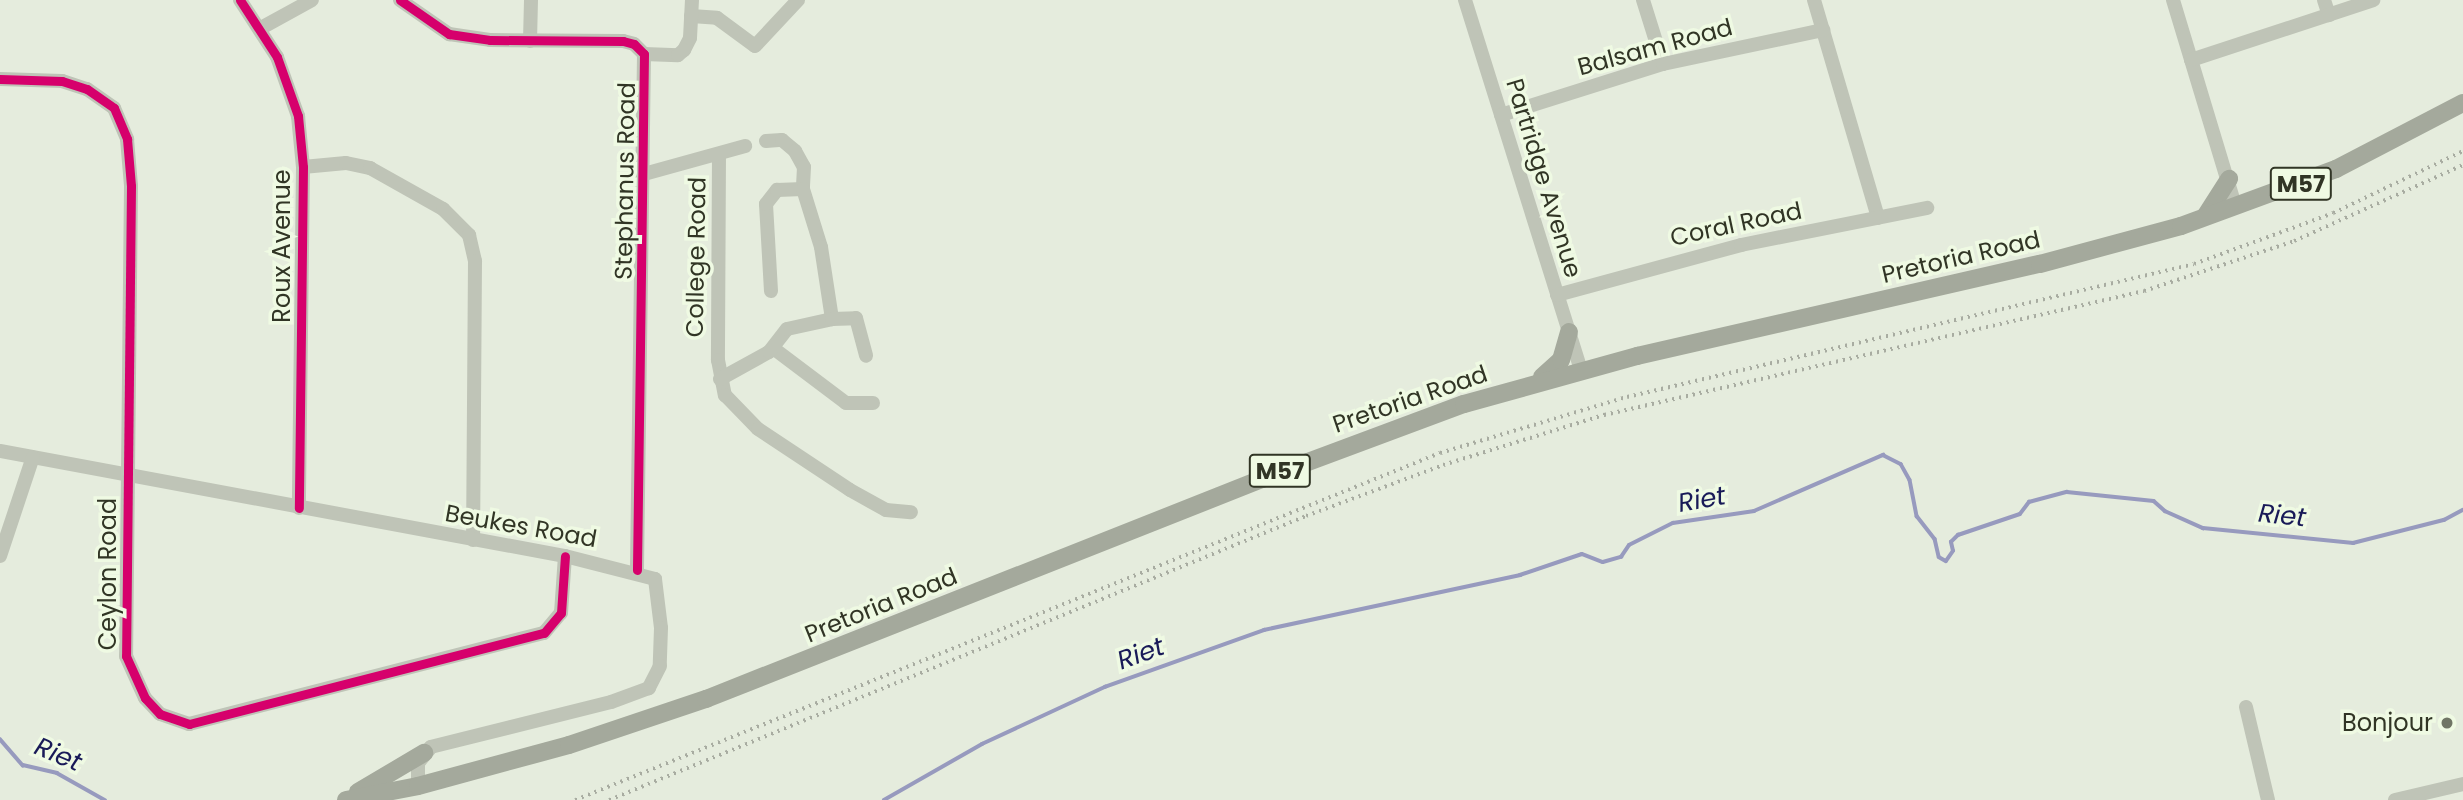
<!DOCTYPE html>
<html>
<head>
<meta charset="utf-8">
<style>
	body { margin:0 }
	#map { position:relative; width:2463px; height:800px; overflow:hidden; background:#e5ecdd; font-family:Poppins,sans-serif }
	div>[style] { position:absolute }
	.stream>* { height:3.5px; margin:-1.75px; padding:0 1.75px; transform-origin:1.75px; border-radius:1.75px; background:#979abe }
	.minor>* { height:14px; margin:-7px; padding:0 7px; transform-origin:7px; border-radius:7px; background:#bfc4b7 }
	.major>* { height:18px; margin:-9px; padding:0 9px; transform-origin:9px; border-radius:9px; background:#a4a99c }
	.rail>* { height:3.5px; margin-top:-1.75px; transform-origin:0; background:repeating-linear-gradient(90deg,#a8aca1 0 2px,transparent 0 7px) }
	.cycleway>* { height:9px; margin:-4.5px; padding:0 4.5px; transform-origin:4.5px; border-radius:4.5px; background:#d6006c }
	.dots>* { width:19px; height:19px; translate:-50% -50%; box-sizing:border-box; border:4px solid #effae3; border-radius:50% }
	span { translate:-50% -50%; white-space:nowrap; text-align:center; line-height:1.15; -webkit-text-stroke:7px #effae3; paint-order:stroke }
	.shield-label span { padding:2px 5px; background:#effae3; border:2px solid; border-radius:5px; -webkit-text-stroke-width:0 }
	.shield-label { font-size:23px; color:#313525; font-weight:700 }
	.street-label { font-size:24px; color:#313525 }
	.poi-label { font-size:24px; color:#313525 }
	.right { translate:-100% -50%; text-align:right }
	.water-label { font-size:26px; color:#191a58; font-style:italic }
</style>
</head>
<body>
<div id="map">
	<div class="stream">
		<div style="left:0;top:739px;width:35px;rotate:49deg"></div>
		<div style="left:23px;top:765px;width:35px;rotate:13deg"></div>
		<div style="left:57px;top:773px;width:55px;rotate:29.4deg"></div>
		<div style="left:884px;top:800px;width:113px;rotate:-29.7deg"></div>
		<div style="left:982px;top:744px;width:136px;rotate:-24.9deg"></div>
		<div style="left:1105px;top:687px;width:169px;rotate:-19.7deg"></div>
		<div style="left:1264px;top:630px;width:262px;rotate:-12.1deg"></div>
		<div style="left:1520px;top:575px;width:65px;rotate:-18.7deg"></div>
		<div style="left:1582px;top:554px;width:22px;rotate:21deg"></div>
		<div style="left:1603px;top:562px;width:19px;rotate:-16deg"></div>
		<div style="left:1621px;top:557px;width:14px;rotate:-56deg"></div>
		<div style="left:1629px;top:545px;width:49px;rotate:-26.6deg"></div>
		<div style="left:1673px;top:523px;width:82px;rotate:-8.4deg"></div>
		<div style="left:1754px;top:511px;width:141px;rotate:-23.5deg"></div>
		<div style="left:1883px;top:455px;width:20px;rotate:27deg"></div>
		<div style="left:1901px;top:464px;width:18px;rotate:61deg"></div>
		<div style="left:1910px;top:480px;width:37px;rotate:79deg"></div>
		<div style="left:1917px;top:516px;width:29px;rotate:52deg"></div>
		<div style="left:1935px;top:539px;width:18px;rotate:77deg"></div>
		<div style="left:1939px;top:557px;width:8px;rotate:30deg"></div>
		<div style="left:1946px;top:561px;width:12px;rotate:-55deg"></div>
		<div style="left:1953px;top:551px;width:9px;rotate:-103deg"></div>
		<div style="left:1951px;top:542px;width:10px;rotate:-45deg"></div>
		<div style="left:1958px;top:535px;width:65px;rotate:-18.7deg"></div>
		<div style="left:2020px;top:514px;width:15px;rotate:-53deg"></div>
		<div style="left:2029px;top:502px;width:39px;rotate:-15deg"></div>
		<div style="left:2067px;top:492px;width:87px;rotate:5.9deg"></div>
		<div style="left:2154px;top:501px;width:15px;rotate:42deg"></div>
		<div style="left:2165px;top:511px;width:42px;rotate:24.1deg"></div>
		<div style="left:2203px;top:528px;width:151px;rotate:5.7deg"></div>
		<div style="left:2353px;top:543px;width:94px;rotate:-14.2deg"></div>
		<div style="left:2444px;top:520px;width:21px;rotate:-28deg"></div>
	</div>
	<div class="minor">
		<div style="left:240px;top:0;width:68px;rotate:57deg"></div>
		<div style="left:277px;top:57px;width:63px;rotate:70.4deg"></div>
		<div style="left:298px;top:116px;width:51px;rotate:84.4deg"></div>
		<div style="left:303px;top:167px;width:341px;rotate:90.7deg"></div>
		<div style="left:400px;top:0;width:60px;rotate:34.8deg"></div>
		<div style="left:449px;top:34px;width:41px;rotate:8.3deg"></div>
		<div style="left:490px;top:40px;width:133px;rotate:0.4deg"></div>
		<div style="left:623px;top:41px;width:11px;rotate:15deg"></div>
		<div style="left:634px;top:44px;width:14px;rotate:45deg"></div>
		<div style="left:644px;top:54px;width:516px;rotate:90.78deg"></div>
		<div style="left:1465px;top:0;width:388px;rotate:72.6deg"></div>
		<div style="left:1643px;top:0;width:67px;rotate:72.6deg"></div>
		<div style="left:1814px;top:0;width:227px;rotate:73.6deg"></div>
		<div style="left:2173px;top:0;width:215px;rotate:73.2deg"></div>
		<div style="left:2324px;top:0;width:16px;rotate:72deg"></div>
		<div style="left:691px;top:16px;width:26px;rotate:4deg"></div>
		<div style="left:717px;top:18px;width:47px;rotate:36.4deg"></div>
		<div style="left:755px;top:46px;width:63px;rotate:-46.9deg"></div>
		<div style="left:261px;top:28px;width:58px;rotate:-28.8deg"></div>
		<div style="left:530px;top:41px;width:41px;rotate:-88.6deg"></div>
		<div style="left:644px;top:54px;width:34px;rotate:2deg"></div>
		<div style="left:678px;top:55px;width:8px;rotate:-40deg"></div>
		<div style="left:684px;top:50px;width:13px;rotate:-63deg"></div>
		<div style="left:690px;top:38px;width:38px;rotate:-87deg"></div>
		<div style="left:2191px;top:60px;width:192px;rotate:-18.2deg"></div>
		<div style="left:0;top:79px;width:62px;rotate:1.8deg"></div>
		<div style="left:62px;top:81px;width:26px;rotate:18deg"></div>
		<div style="left:87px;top:89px;width:33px;rotate:35deg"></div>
		<div style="left:114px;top:108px;width:34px;rotate:67deg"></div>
		<div style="left:127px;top:139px;width:47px;rotate:85.1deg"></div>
		<div style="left:131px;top:186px;width:470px;rotate:90.6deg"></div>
		<div style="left:126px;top:656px;width:46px;rotate:65.7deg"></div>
		<div style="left:145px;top:698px;width:22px;rotate:47deg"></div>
		<div style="left:160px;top:714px;width:31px;rotate:19deg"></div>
		<div style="left:189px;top:724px;width:366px;rotate:-14.4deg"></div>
		<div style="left:544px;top:633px;width:26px;rotate:-50deg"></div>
		<div style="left:561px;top:613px;width:57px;rotate:-86deg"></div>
		<div style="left:1501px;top:115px;width:170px;rotate:-17.5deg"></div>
		<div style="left:1663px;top:64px;width:164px;rotate:-12deg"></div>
		<div style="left:766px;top:141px;width:16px;rotate:-4deg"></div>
		<div style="left:782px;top:140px;width:17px;rotate:40deg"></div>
		<div style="left:795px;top:151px;width:18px;rotate:61deg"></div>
		<div style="left:804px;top:167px;width:22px;rotate:93deg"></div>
		<div style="left:719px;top:154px;width:206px;rotate:90.3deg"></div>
		<div style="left:718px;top:360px;width:36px;rotate:79deg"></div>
		<div style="left:725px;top:395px;width:47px;rotate:45.9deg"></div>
		<div style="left:758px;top:429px;width:110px;rotate:33.5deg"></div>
		<div style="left:850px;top:490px;width:41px;rotate:29.1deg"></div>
		<div style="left:886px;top:510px;width:25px;rotate:5deg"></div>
		<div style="left:303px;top:167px;width:43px;rotate:-5.3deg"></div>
		<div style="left:346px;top:163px;width:25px;rotate:12deg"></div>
		<div style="left:370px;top:168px;width:84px;rotate:29.3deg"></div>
		<div style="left:443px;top:209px;width:37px;rotate:45deg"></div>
		<div style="left:469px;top:235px;width:27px;rotate:77deg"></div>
		<div style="left:475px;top:261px;width:279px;rotate:90.4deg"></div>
		<div style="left:644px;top:174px;width:105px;rotate:-15.5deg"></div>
		<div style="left:771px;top:291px;width:87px;rotate:-93.3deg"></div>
		<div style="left:766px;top:204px;width:18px;rotate:-52deg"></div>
		<div style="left:777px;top:190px;width:26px;rotate:-2deg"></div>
		<div style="left:803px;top:189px;width:61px;rotate:72.8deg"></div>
		<div style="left:821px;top:247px;width:73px;rotate:81.3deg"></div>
		<div style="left:1557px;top:295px;width:191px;rotate:-15.2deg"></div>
		<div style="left:1741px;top:245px;width:190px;rotate:-11.3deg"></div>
		<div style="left:773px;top:348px;width:91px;rotate:37deg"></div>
		<div style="left:846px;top:403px;width:27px"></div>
		<div style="left:720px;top:379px;width:56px;rotate:-28.9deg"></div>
		<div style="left:769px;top:352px;width:29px;rotate:-52deg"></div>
		<div style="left:787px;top:329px;width:46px;rotate:-12.5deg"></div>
		<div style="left:832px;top:319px;width:24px;rotate:-2deg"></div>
		<div style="left:856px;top:318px;width:39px;rotate:75deg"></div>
		<div style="left:0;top:451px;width:575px;rotate:10.53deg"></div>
		<div style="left:565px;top:556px;width:93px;rotate:14.3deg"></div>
		<div style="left:655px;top:579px;width:49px;rotate:83deg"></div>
		<div style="left:661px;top:628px;width:38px;rotate:92deg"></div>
		<div style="left:660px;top:666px;width:25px;rotate:117deg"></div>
		<div style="left:649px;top:688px;width:40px;rotate:159.8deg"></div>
		<div style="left:611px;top:702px;width:186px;rotate:166deg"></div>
		<div style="left:431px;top:747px;width:21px;rotate:129deg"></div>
		<div style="left:418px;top:763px;width:23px;rotate:90deg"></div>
		<div style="left:0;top:556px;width:104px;rotate:-71.6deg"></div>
		<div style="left:2246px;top:707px;width:96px;rotate:76.7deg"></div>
		<div style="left:2395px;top:800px;width:70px;rotate:-13.2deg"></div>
	</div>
	<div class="major">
		<div style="left:2206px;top:215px;width:43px;rotate:-57.4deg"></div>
		<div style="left:1542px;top:377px;width:25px;rotate:-42deg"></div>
		<div style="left:1561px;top:360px;width:29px;rotate:-74deg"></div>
		<div style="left:358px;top:792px;width:77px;rotate:-30.6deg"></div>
		<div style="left:346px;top:800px;width:73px;rotate:-11deg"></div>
		<div style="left:418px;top:786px;width:156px;rotate:-15.2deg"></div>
		<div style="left:569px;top:745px;width:145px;rotate:-18.6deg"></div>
		<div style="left:706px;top:699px;width:598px;rotate:-21.59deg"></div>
		<div style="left:1262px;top:479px;width:215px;rotate:-20.4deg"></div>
		<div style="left:1464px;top:404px;width:180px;rotate:-15.5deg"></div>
		<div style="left:1637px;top:356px;width:413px;rotate:-12.9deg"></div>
		<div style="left:2040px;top:264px;width:146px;rotate:-15.1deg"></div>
		<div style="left:2181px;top:226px;width:165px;rotate:-20.2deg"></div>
		<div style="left:2336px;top:169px;width:143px;rotate:-27.5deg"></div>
	</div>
	<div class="rail">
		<div style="left:575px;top:800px;width:932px;rotate:-21.86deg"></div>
		<div style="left:1440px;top:453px;width:195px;rotate:-16.7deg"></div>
		<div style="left:1627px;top:397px;width:582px;rotate:-13.2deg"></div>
		<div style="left:2194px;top:264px;width:148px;rotate:-20.1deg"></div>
		<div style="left:2333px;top:213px;width:144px;rotate:-25.5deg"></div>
		<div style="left:609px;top:800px;width:753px;rotate:-22.17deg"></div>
		<div style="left:1306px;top:516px;width:146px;rotate:-20.4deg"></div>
		<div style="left:1443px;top:465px;width:169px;rotate:-17.3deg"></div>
		<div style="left:1604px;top:415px;width:554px;rotate:-12.93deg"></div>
		<div style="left:2144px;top:291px;width:158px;rotate:-18.4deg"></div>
		<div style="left:2294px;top:241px;width:185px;rotate:-24.2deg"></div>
	</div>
	<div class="cycleway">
		<div style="left:240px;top:0;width:68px;rotate:57deg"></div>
		<div style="left:277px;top:57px;width:63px;rotate:70.4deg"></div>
		<div style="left:298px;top:116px;width:51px;rotate:84.4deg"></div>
		<div style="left:303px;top:167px;width:341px;rotate:90.7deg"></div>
		<div style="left:400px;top:0;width:60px;rotate:34.8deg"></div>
		<div style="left:449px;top:34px;width:41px;rotate:8.3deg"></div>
		<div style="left:490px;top:40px;width:133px;rotate:0.4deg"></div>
		<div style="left:623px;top:41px;width:11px;rotate:15deg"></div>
		<div style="left:634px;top:44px;width:14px;rotate:45deg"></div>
		<div style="left:644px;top:54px;width:516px;rotate:90.78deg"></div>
		<div style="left:0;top:79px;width:62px;rotate:1.8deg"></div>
		<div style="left:62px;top:81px;width:26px;rotate:18deg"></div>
		<div style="left:87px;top:89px;width:33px;rotate:35deg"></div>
		<div style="left:114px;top:108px;width:34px;rotate:67deg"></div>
		<div style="left:127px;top:139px;width:47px;rotate:85.1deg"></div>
		<div style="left:131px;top:186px;width:470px;rotate:90.6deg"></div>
		<div style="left:126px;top:656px;width:46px;rotate:65.7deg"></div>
		<div style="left:145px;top:698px;width:22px;rotate:47deg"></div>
		<div style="left:160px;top:714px;width:31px;rotate:19deg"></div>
		<div style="left:189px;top:724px;width:366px;rotate:-14.4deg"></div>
		<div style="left:544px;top:633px;width:26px;rotate:-50deg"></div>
		<div style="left:561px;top:613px;width:57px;rotate:-86deg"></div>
	</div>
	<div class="dots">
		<div style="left:2447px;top:723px;background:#707565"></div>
	</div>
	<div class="shield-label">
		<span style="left:2301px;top:184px">M57</span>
		<span style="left:1280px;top:471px">M57</span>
	</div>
	<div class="street-label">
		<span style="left:1655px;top:47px;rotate:-15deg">Balsam Road</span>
		<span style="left:1544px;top:178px;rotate:73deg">Partridge Avenue</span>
		<span style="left:625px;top:181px;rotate:-89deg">Stephanus Road</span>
		<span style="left:1736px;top:224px;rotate:-12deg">Coral Road</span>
		<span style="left:282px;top:246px;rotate:-90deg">Roux Avenue</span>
		<span style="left:696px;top:257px;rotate:-89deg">College Road</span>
		<span style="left:1961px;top:257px;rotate:-13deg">Pretoria Road</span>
		<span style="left:1410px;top:399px;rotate:-19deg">Pretoria Road</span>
		<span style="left:521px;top:526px;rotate:10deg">Beukes Road</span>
		<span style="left:108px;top:574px;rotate:-90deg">Ceylon Road</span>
		<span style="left:881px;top:605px;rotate:-22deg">Pretoria Road</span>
	</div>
	<div class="poi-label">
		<span class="right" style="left:2433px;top:723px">Bonjour</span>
	</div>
	<div class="water-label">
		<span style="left:1702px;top:500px;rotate:-10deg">Riet</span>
		<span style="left:2282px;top:516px;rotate:6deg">Riet</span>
		<span style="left:1141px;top:654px;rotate:-20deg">Riet</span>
		<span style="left:58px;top:755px;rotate:23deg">Riet</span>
	</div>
</div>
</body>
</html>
